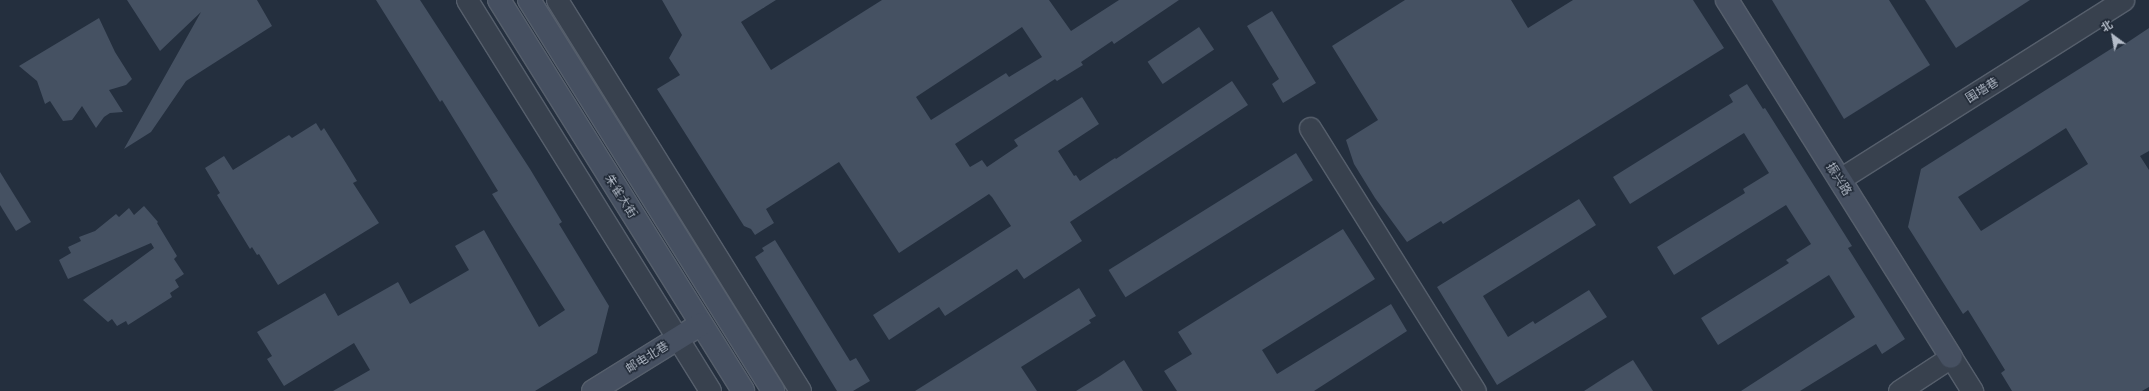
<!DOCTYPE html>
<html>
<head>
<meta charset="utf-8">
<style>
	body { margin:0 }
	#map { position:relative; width:2149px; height:391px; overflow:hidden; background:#242f3e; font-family:"Open Sans","Noto Sans SC",sans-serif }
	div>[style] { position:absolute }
	.building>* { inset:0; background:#455162; transform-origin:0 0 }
	.roads { filter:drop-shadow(1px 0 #565f6c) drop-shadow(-1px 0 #565f6c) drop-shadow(0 1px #565f6c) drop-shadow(0 -1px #565f6c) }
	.street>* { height:21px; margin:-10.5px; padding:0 10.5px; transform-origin:10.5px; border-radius:10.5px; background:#38414e }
	.secondary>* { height:22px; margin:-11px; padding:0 11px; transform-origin:11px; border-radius:11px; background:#465061 }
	span { translate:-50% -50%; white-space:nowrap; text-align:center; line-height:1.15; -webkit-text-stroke:3px #1d2633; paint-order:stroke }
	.street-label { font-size:12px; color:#b4bcc9 }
	.north { position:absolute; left:2093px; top:16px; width:40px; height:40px; -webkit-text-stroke:3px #1d2633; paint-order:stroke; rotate:328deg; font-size:11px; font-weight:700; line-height:16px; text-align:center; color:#b4bcc9 }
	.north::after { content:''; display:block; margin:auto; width:14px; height:18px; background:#b4bcc9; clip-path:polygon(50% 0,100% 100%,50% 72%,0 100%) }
</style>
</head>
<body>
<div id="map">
	<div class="building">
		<div style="clip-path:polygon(127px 0,257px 0,272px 26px,186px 81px,151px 132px,124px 149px,201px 12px,160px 51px)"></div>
		<div style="clip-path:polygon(376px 0,420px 0,530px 169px,562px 222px,559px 224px,609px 306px,597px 353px,535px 391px,333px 391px,370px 370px,354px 343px,284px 386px,267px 359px,272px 356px,257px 332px,325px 293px,338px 316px,398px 282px,410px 304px,469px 270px,455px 246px,484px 230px,539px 327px,565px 310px,492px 194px,498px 191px,487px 173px,442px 100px,440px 102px)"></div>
		<div style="clip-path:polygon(evenodd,662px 0,776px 0,741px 22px,771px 70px,882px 0,1049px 0,1071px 31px,1119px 0,1179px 0,1114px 44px,1112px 41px,1081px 62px,1083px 65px,1057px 81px,1055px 79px,955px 144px,970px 167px,982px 160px,987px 167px,1018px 146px,1014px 140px,1082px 97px,1099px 124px,1058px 151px,1074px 176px,1076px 175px,1080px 181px,1115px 158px,1116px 159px,1232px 81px,1248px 105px,1070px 222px,1082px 241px,1024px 279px,1017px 269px,945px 316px,939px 307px,889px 340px,873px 315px,1011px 226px,992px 197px,989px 194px,899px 253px,839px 162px,766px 209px,774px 223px,755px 235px,751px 229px,744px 226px,657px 89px,680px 75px,669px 58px,682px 35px,662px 0,1022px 27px,1042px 57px,1009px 77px,1006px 73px,931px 120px,916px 97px,1022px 27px)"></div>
		<div style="clip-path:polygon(1405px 0,1511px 0,1528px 28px,1573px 0,1693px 0,1724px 48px,1443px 224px,1441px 221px,1407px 242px,1375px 198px,1354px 164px,1346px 140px,1378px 120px,1332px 46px)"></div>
		<div style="clip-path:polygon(1772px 0,1889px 0,1930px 65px,1844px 119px)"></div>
		<div style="clip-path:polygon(1925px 0,2030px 0,1956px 48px)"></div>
		<div style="clip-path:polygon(1272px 11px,1316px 83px,1283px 103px,1272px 84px,1279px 79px,1247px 26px)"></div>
		<div style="clip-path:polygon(99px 18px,115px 52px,132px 79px,126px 85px,109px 90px,123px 112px,110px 113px,104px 117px,96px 128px,82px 106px,72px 120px,63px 121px,50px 101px,45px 104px,37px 81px,19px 66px)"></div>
		<div style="left:1199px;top:27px;width:27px;height:62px;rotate:56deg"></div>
		<div style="clip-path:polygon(evenodd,2149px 28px,2149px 151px,2140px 156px,2149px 170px,2149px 387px,2142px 391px,2012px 391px,2001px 373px,2005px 370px,1968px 310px,1963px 314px,1908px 227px,1921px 169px,2114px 47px,2116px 50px,2149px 28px,2066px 128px,2088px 164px,1981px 231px,1958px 197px,2066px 128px)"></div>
		<div style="clip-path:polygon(1747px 84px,1763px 109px,1765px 108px,1852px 246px,1848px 248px,1905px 339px,1882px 354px,1876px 344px,1800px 391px,1741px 391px,1855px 317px,1829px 275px,1718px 345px,1701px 318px,1789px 263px,1786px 260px,1811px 244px,1786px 205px,1674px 275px,1657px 247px,1745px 193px,1743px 189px,1769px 173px,1744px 133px,1630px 204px,1613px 177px,1733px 102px,1729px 95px)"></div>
		<div style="clip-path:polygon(316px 123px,321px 131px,324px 128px,346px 163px,357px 181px,353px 183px,379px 223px,278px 285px,259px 254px,257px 255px,252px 247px,250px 249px,217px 195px,220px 193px,205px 168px,224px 156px,233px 170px,289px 135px,292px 138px)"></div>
		<div style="left:1296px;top:153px;width:32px;height:221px;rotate:58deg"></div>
		<div style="clip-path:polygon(0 172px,31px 222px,16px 231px,0 205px)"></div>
		<div style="clip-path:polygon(1579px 199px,1596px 225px,1483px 296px,1508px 337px,1533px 321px,1535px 324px,1589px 290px,1607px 317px,1497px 385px,1437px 287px)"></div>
		<div style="clip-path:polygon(144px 206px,158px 222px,157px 223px,177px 256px,174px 259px,184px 274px,175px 280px,179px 287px,170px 293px,172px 297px,128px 325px,126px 321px,117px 326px,112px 319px,108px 322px,83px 300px,154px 248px,151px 243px,68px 279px,59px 260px,71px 253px,68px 247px,81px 241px,79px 237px,95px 231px,116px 214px,119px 217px,129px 208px,134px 215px)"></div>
		<div style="clip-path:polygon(1343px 229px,1375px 279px,1262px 350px,1277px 374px,1391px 304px,1407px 331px,1314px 391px,1177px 391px,1164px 371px,1192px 354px,1178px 332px)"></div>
		<div style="clip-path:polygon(775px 240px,850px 361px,856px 358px,870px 381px,853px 391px,837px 391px,755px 257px,764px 251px,762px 248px)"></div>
		<div style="clip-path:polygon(1079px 288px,1096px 316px,1089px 320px,1091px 323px,1021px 367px,1037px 391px,915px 391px)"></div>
		<div style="clip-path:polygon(1124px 360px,1143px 391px,1076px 391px,1100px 376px)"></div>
		<div style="clip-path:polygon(1633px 360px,1653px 391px,1584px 391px,1615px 371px)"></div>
	</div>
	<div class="roads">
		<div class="street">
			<div style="left:467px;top:0;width:460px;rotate:58.1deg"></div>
			<div style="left:557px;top:0;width:460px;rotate:58.1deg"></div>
			<div style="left:1310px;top:128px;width:310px;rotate:57.9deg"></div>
			<div style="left:1840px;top:179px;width:335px;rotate:-32.3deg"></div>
			<div style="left:1899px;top:391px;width:62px;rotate:-33.2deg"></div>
			<div style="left:1951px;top:357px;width:40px;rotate:58deg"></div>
		</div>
		<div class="secondary">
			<div style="left:499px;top:0;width:461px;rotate:58deg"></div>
			<div style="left:529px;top:0;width:461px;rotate:58deg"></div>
			<div style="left:1727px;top:0;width:421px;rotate:57.9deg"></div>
			<div style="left:593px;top:391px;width:127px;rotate:-31.8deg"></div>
		</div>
	</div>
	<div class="street-label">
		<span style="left:1982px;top:90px;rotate:-32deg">围墙巷</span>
		<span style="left:1839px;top:179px;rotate:58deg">振兴路</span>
		<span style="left:621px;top:196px;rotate:58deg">朱雀大街</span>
		<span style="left:647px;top:357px;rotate:-32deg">邮电北巷</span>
	</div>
	<div class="north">北</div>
</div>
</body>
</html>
